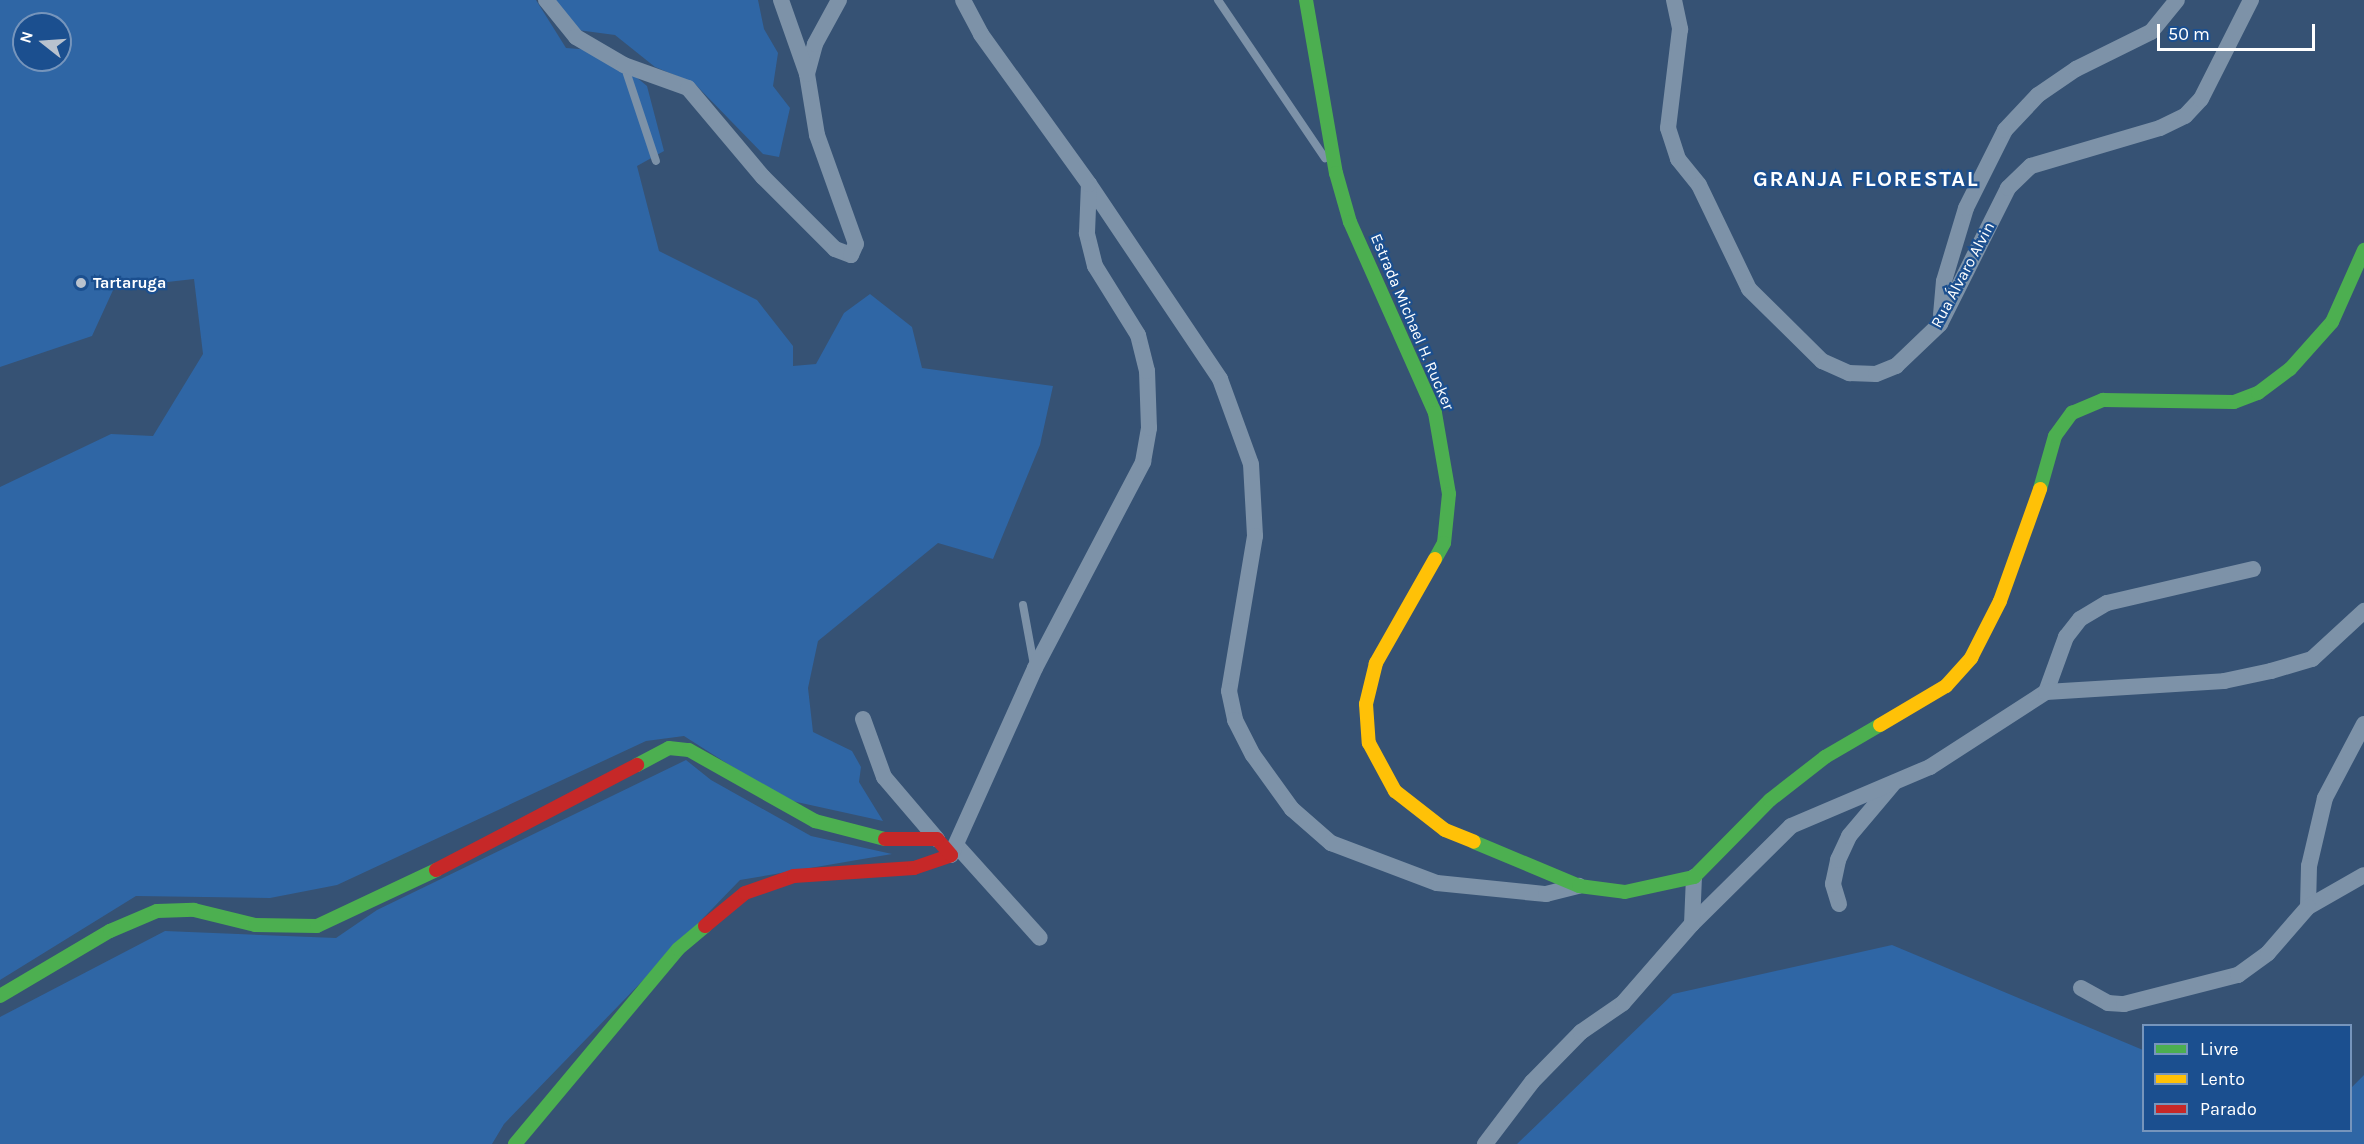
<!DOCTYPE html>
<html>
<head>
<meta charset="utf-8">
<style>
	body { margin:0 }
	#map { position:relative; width:2364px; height:1144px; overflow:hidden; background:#365274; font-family:Karla,sans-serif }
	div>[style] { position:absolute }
	.green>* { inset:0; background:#2f66a5 }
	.lane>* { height:8px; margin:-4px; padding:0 4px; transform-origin:4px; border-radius:4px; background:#7d92a8 }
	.street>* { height:16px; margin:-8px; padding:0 8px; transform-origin:8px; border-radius:8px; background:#7d92a8 }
	.fast>* { height:14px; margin:-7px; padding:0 7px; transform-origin:7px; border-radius:7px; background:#4caf50 }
	.slow>* { height:14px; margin:-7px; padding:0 7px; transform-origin:7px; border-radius:7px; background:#ffc107 }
	.jam>* { height:14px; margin:-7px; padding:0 7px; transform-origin:7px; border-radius:7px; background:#c62828 }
	.dots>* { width:16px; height:16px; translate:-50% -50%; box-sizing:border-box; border:3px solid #1b4f8f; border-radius:50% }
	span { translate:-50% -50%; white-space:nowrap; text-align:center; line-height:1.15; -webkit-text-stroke:4.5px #1b4f8f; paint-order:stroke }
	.street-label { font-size:16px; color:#fff }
	.poi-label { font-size:16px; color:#fff; font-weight:700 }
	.left { translate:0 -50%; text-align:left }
	.district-label { font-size:22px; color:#fff; font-weight:700; letter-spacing:1.5px }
	.legend { position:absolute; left:2142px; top:1024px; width:210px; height:108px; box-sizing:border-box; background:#1b4f8f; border:2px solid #7695bc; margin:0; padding:8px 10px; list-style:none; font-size:18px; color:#fff }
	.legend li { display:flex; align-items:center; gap:12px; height:30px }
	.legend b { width:30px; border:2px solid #7695bc }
	.north { position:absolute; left:12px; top:12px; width:60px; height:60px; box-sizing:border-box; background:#1b4f8f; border:2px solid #7695bc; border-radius:50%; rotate:287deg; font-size:16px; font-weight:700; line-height:24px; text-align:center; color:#fff }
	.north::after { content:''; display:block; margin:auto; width:21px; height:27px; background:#b9c2ce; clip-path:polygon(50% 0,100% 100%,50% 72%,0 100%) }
	.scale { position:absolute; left:2157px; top:24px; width:158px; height:27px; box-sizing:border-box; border:3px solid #fff; border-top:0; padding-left:8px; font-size:18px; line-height:21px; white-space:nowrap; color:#fff; -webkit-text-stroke:4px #1b4f8f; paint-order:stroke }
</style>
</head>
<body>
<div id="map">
	<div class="green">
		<div style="clip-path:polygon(evenodd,0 0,536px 0,566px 48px,605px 51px,647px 86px,664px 151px,637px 166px,659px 251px,757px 300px,793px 346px,793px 366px,816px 364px,844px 313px,870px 294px,912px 327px,922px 368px,1053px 386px,1040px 445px,993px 559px,938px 543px,818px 641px,808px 688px,813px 732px,852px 751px,861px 767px,859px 782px,883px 821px,783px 799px,684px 736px,646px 741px,337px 885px,270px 898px,136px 896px,0 980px,0 487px,111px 434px,153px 436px,203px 354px,194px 279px,114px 288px,92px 336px,0 367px,0 0,24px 24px,60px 24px,60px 60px,24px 60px,24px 24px)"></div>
		<div style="clip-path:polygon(556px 0,758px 0,764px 29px,778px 53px,773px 86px,790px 108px,779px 157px,763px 154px,694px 83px,655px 67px,615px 35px,570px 29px)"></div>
		<div style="clip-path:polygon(686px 760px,711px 780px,811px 836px,892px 854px,740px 880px,504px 1124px,492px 1144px,0 1144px,0 1017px,165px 931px,336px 938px,377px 910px)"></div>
		<div style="clip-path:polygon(1892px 945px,2143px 1050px,2144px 1130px,2350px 1130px,2351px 1088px,2364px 1075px,2364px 1144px,1517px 1144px,1673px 994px)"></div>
	</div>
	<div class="lane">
		<div style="left:1218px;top:0;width:191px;rotate:55.9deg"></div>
		<div style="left:624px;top:65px;width:101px;rotate:71.6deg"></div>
		<div style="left:1023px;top:605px;width:61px;rotate:79.6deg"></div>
	</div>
	<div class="street">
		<div style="left:546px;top:0;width:48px;rotate:51deg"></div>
		<div style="left:576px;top:37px;width:56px;rotate:30.3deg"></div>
		<div style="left:624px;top:65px;width:68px;rotate:19.8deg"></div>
		<div style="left:688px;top:88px;width:116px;rotate:49.9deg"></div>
		<div style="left:763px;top:177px;width:102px;rotate:45deg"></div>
		<div style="left:835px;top:249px;width:17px;rotate:21deg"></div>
		<div style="left:851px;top:255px;width:12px;rotate:-66deg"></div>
		<div style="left:856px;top:244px;width:116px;rotate:-109.7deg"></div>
		<div style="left:817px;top:135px;width:62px;rotate:-99.3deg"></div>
		<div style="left:807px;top:74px;width:31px;rotate:-75deg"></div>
		<div style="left:815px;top:44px;width:50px;rotate:-61.4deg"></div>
		<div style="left:781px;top:0;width:78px;rotate:70.6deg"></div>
		<div style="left:1674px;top:0;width:30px;rotate:78deg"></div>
		<div style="left:1680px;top:29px;width:100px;rotate:96.9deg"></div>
		<div style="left:1668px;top:128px;width:33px;rotate:72deg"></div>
		<div style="left:1678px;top:159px;width:33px;rotate:51deg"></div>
		<div style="left:1699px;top:185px;width:115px;rotate:64.3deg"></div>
		<div style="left:1749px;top:289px;width:103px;rotate:44.6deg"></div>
		<div style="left:1822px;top:361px;width:30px;rotate:24deg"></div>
		<div style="left:1849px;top:373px;width:27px;rotate:2deg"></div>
		<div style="left:1876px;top:374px;width:22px;rotate:-22deg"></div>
		<div style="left:1896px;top:366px;width:61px;rotate:-43.7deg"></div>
		<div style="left:1940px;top:324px;width:152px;rotate:-63.4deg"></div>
		<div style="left:2008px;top:188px;width:32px;rotate:-44deg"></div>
		<div style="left:2031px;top:166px;width:134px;rotate:-16.4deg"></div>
		<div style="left:2160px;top:128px;width:28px;rotate:-26deg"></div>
		<div style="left:2185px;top:116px;width:23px;rotate:-47deg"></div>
		<div style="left:2201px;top:99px;width:111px;rotate:-63.2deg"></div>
		<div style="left:1089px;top:184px;width:235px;rotate:56.1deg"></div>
		<div style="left:1220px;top:379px;width:90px;rotate:70deg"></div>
		<div style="left:1251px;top:464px;width:72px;rotate:86.8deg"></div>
		<div style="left:1255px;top:536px;width:157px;rotate:99.5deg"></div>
		<div style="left:1229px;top:691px;width:30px;rotate:78deg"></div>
		<div style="left:1235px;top:720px;width:39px;rotate:63deg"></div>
		<div style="left:1253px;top:755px;width:67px;rotate:54.2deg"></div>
		<div style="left:1292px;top:809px;width:52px;rotate:41.1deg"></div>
		<div style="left:1331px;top:843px;width:113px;rotate:20.7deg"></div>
		<div style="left:1437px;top:883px;width:110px;rotate:5.8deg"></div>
		<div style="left:1546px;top:894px;width:34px;rotate:-14deg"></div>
		<div style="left:1941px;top:315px;width:34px;rotate:-85deg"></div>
		<div style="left:1944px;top:281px;width:76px;rotate:-73.2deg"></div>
		<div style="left:1966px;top:208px;width:87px;rotate:-63.4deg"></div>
		<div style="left:2005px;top:130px;width:48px;rotate:-46.7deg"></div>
		<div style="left:2038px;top:95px;width:46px;rotate:-34.4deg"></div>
		<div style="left:2076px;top:69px;width:84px;rotate:-26.3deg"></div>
		<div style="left:2151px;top:32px;width:41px;rotate:-50.9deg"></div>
		<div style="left:2046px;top:692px;width:59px;rotate:-70deg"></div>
		<div style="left:2066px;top:637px;width:23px;rotate:-52deg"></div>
		<div style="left:2080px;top:619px;width:31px;rotate:-31deg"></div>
		<div style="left:2107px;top:603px;width:150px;rotate:-13.1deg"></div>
		<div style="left:863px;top:719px;width:62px;rotate:70.1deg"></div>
		<div style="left:884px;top:777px;width:82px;rotate:49.5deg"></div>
		<div style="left:2364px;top:724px;width:84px;rotate:117.8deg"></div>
		<div style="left:2325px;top:798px;width:70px;rotate:103.2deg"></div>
		<div style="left:2309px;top:866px;width:41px;rotate:91.4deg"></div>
		<div style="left:2308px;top:907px;width:64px;rotate:-29.7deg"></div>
		<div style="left:958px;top:847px;width:122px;rotate:48deg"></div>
		<div style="left:951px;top:855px;width:205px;rotate:-65.8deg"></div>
		<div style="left:1035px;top:668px;width:233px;rotate:-62.3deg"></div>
		<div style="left:1143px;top:462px;width:35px;rotate:-80deg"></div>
		<div style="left:1149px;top:428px;width:57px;rotate:-92deg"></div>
		<div style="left:1147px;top:371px;width:37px;rotate:-104deg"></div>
		<div style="left:1138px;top:335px;width:81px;rotate:-121.9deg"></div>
		<div style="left:1095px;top:266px;width:34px;rotate:-104deg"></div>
		<div style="left:1087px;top:233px;width:49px;rotate:-87.7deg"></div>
		<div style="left:1089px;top:184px;width:185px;rotate:-125.8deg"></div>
		<div style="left:981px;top:34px;width:38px;rotate:-118deg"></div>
		<div style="left:1839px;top:904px;width:21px;rotate:-107deg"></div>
		<div style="left:1833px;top:884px;width:25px;rotate:-78deg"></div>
		<div style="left:1838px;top:860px;width:26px;rotate:-65deg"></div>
		<div style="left:1849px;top:836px;width:68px;rotate:-49.8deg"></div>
		<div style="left:1692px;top:924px;width:139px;rotate:-44.7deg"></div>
		<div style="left:1791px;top:826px;width:151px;rotate:-23deg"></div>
		<div style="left:1930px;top:767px;width:138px;rotate:-32.9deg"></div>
		<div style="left:2046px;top:692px;width:178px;rotate:-3.5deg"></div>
		<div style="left:2224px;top:681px;width:48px;rotate:-12deg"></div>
		<div style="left:2271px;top:671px;width:43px;rotate:-16.3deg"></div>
		<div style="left:2312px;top:659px;width:71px;rotate:-42.7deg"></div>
		<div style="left:2081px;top:988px;width:31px;rotate:29deg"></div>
		<div style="left:2108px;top:1003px;width:16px;rotate:4deg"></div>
		<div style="left:2124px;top:1004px;width:118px;rotate:-14.3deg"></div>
		<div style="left:2238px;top:975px;width:37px;rotate:-36deg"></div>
		<div style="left:2268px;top:953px;width:61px;rotate:-49deg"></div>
		<div style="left:1485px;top:1144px;width:78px;rotate:-52.8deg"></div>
		<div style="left:1532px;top:1082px;width:70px;rotate:-45.6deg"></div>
		<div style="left:1581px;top:1032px;width:51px;rotate:-34.6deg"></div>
		<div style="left:1623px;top:1003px;width:105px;rotate:-48.9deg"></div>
		<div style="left:1692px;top:924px;width:47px;rotate:-87.6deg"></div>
	</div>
	<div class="fast">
		<div style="left:1306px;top:0;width:176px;rotate:80.2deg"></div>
		<div style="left:1336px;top:173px;width:51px;rotate:74.1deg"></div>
		<div style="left:1350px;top:222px;width:209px;rotate:66deg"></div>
		<div style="left:1435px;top:413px;width:82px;rotate:80.2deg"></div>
		<div style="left:1449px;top:494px;width:49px;rotate:95.8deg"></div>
		<div style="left:1444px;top:543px;width:18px;rotate:119deg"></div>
		<div style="left:2040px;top:489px;width:55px;rotate:-74.2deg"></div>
		<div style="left:2055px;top:436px;width:29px;rotate:-54deg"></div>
		<div style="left:2072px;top:413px;width:34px;rotate:-23deg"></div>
		<div style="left:2103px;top:400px;width:131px;rotate:0.9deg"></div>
		<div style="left:2234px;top:402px;width:26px;rotate:-21deg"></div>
		<div style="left:2258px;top:393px;width:40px;rotate:-37deg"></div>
		<div style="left:2290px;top:369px;width:63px;rotate:-48.2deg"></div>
		<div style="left:2332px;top:322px;width:79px;rotate:-66deg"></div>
		<div style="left:637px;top:765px;width:36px;rotate:-28deg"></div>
		<div style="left:669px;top:748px;width:20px;rotate:6deg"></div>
		<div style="left:689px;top:750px;width:145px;rotate:29.4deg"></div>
		<div style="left:815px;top:821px;width:72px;rotate:14.4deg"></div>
		<div style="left:1474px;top:842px;width:114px;rotate:22.7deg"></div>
		<div style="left:1579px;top:886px;width:46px;rotate:7.4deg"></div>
		<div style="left:1625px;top:892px;width:71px;rotate:-12.3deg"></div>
		<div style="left:1694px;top:877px;width:108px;rotate:-45.4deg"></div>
		<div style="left:1770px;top:800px;width:70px;rotate:-38deg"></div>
		<div style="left:1825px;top:757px;width:64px;rotate:-30.2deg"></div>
		<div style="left:0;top:996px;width:128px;rotate:-30.6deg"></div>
		<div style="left:110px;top:931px;width:51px;rotate:-23.1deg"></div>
		<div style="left:157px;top:911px;width:37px;rotate:-2deg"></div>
		<div style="left:194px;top:910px;width:63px;rotate:13.8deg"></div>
		<div style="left:255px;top:925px;width:62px;rotate:0.9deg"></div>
		<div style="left:317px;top:926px;width:132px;rotate:-25.2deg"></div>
		<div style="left:515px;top:1144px;width:254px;rotate:-50.1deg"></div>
		<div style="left:678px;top:949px;width:35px;rotate:-40deg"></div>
	</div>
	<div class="slow">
		<div style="left:1435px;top:559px;width:120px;rotate:119.6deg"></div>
		<div style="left:1376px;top:663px;width:42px;rotate:103.7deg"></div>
		<div style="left:1366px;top:704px;width:39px;rotate:86deg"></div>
		<div style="left:1369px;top:743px;width:55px;rotate:61.6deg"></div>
		<div style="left:1395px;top:791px;width:63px;rotate:38deg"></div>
		<div style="left:1445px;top:830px;width:31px;rotate:22deg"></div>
		<div style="left:1880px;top:725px;width:77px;rotate:-30.6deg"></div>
		<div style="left:1946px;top:686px;width:38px;rotate:-48deg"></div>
		<div style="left:1971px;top:658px;width:64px;rotate:-63deg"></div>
		<div style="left:2000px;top:601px;width:119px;rotate:-70.3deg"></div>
	</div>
	<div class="jam">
		<div style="left:436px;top:870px;width:227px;rotate:-27.6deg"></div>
		<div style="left:705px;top:926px;width:52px;rotate:-39.5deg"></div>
		<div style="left:745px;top:893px;width:52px;rotate:-19.1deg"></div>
		<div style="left:794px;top:876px;width:120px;rotate:-3.8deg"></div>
		<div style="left:914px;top:868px;width:39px;rotate:-19deg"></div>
		<div style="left:951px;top:855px;width:21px;rotate:-131deg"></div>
		<div style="left:937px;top:839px;width:52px;rotate:180deg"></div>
	</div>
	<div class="dots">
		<div style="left:81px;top:283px;background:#b9c2ce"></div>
	</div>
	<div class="street-label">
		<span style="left:1963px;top:275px;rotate:-62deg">Rua Álvaro Alvin</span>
		<span style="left:1412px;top:322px;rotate:67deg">Estrada Michael H. Rucker</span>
	</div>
	<div class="poi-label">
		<span class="left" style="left:93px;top:283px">Tartaruga</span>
	</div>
	<div class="district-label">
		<span style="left:1866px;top:180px">GRANJA FLORESTAL</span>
	</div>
	<ul class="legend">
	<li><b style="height:8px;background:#4caf50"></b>Livre</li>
	<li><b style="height:8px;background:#ffc107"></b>Lento</li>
	<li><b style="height:8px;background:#c62828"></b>Parado</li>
	</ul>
	<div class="north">N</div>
	<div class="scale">50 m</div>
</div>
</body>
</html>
